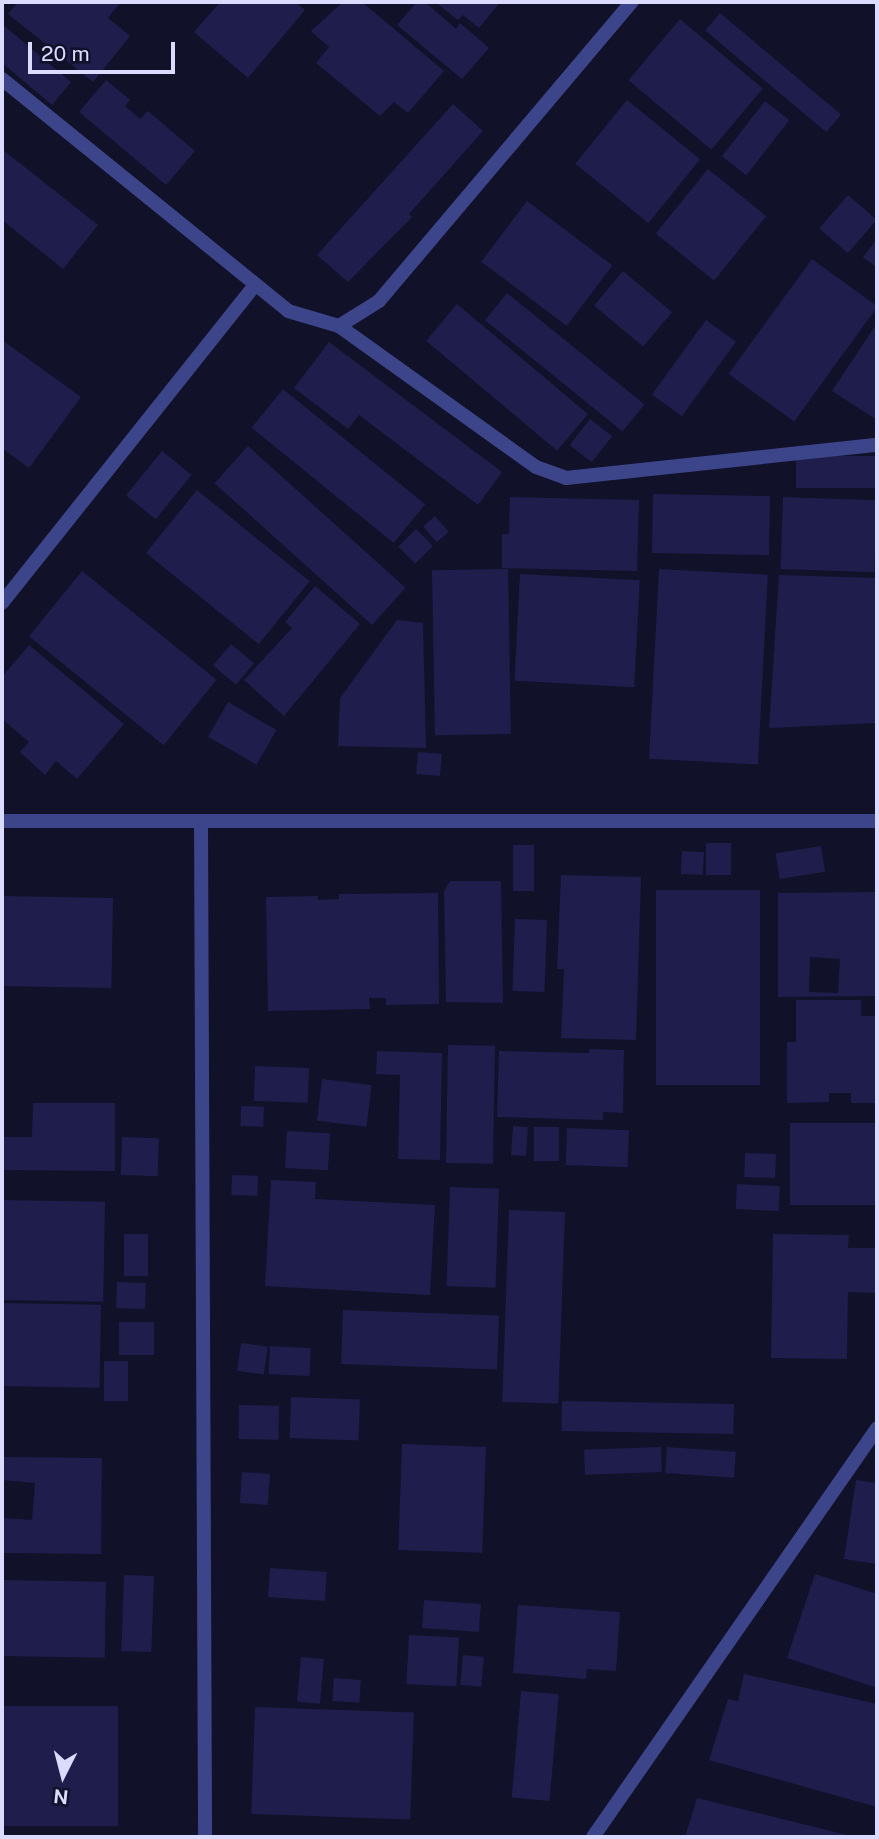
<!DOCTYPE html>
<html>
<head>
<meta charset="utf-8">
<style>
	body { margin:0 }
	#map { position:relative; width:879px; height:1839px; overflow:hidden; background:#11112a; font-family:"Public Sans",sans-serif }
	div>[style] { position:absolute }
	.building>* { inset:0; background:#1f1d4b; transform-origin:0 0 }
	.minor>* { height:14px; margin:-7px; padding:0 7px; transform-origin:7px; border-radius:7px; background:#3c4589 }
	span { translate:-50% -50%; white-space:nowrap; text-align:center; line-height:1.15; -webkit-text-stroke:6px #11112a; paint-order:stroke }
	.frame { position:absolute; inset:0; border:4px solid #dadbff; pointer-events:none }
	.north { position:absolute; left:28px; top:1741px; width:70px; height:70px; -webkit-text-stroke:5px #11112a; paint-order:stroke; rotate:186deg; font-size:19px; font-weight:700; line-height:28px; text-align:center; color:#dadbff }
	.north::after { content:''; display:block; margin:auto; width:24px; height:32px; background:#dadbff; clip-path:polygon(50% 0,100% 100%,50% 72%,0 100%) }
	.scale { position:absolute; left:28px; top:42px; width:147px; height:32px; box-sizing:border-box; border:4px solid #dadbff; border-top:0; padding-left:9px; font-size:21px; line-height:24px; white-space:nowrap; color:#dadbff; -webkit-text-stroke:5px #11112a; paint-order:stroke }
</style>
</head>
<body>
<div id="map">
	<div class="building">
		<div style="clip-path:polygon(18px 2px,121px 2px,108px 18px,130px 36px,93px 82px,8px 14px)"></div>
		<div style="clip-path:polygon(220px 2px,295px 2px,305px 10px,248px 78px,194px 32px)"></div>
		<div style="clip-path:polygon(343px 2px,362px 2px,444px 71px,408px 113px,394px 102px,380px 116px,316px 63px,329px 47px,311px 31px)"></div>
		<div style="clip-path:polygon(417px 2px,425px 2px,456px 29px,460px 23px,489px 48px,462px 79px,397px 25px)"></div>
		<div style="clip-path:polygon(435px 2px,500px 2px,479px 28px,463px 15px,458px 20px)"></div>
		<div style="left:720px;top:13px;width:158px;height:23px;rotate:40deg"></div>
		<div style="left:680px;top:19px;width:108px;height:80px;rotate:40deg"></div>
		<div style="clip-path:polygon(2px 24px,71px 82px,52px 105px,2px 63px)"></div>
		<div style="clip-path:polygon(106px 80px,130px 100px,125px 106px,140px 119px,148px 111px,195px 151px,166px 185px,79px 112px)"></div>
		<div style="left:627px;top:100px;width:94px;height:82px;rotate:39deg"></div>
		<div style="left:765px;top:101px;width:31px;height:70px;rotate:38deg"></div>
		<div style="clip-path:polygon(453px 104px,483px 131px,409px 214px,412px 217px,348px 282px,317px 255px)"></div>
		<div style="clip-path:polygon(2px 149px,98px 225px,63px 269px,2px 220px)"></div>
		<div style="left:708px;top:169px;width:75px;height:83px;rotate:39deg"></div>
		<div style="left:848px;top:195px;width:38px;height:44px;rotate:41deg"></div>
		<div style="left:527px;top:201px;width:107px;height:76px;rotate:37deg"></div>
		<div style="clip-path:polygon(877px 239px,877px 268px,863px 257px)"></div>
		<div style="left:812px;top:259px;width:81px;height:142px;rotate:36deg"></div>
		<div style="left:623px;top:271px;width:64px;height:45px;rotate:40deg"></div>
		<div style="left:507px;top:293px;width:177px;height:35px;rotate:39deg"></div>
		<div style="left:457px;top:304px;width:171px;height:48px;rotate:40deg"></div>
		<div style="left:706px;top:320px;width:37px;height:92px;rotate:36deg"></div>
		<div style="clip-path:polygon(877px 323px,877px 420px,832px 391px)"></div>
		<div style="clip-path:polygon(2px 340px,81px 397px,29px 468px,2px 448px)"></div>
		<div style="clip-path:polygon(329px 342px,502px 472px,478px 505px,359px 415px,348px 429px,294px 388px)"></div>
		<div style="left:283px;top:389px;width:183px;height:50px;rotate:39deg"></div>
		<div style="left:590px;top:419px;width:28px;height:33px;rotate:38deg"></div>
		<div style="left:248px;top:446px;width:212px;height:50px;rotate:42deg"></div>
		<div style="left:162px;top:451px;width:38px;height:57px;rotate:39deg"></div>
		<div style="left:877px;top:456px;width:32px;height:81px;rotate:90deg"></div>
		<div style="left:197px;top:490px;width:145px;height:81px;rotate:39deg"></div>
		<div style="left:653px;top:494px;width:117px;height:59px;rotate:1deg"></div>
		<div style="clip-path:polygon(510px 497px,639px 500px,637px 571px,502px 568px,502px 534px,509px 534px)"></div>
		<div style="left:783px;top:497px;width:94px;height:72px;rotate:2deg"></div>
		<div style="left:435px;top:516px;width:21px;height:16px;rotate:49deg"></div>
		<div style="left:416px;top:529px;width:24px;height:25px;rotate:45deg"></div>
		<div style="left:508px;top:569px;width:165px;height:76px;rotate:89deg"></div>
		<div style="left:659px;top:569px;width:109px;height:190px;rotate:3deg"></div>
		<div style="left:82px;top:571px;width:173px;height:84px;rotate:39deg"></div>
		<div style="left:520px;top:574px;width:120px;height:107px;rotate:3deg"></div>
		<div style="clip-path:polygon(779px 575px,877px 578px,877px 723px,769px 728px)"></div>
		<div style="clip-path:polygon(315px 586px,360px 624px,284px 716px,244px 680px,292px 628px,285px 622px)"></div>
		<div style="clip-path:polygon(397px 620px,423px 623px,426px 748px,338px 746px,340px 698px)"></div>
		<div style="left:231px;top:644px;width:30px;height:28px;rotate:40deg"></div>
		<div style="clip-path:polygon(29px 645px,124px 724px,77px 779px,56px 761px,45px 775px,20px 752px,29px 742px,2px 719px,2px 677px)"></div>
		<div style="left:228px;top:702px;width:56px;height:40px;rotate:30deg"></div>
		<div style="left:418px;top:752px;width:24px;height:22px;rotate:5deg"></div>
		<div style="left:706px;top:843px;width:25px;height:32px"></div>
		<div style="left:513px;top:845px;width:21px;height:46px"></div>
		<div style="left:821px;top:846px;width:26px;height:46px;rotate:81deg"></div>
		<div style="left:682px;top:851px;width:22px;height:23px;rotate:3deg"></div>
		<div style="clip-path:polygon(561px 875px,641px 877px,636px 1040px,561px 1038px,564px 969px,557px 969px)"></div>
		<div style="clip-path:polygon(450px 881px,501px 881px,503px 1003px,446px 1002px,444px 891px)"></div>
		<div style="left:656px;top:890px;width:104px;height:195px"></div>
		<div style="clip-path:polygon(evenodd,876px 892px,877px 996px,778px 997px,778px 893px,876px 892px,810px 957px,840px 959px,838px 993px,809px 992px,810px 957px)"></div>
		<div style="clip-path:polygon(438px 893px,439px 1004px,386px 1005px,386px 998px,369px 998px,370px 1009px,268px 1011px,266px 897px,318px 896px,318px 900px,339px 899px,339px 894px)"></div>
		<div style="left:2px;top:896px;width:111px;height:90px;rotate:1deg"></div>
		<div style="left:515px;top:919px;width:32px;height:72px;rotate:2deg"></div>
		<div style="clip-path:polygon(796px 1000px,861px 1000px,861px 1016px,877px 1016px,877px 1103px,851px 1103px,851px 1093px,829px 1093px,829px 1102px,787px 1103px,787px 1042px,796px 1042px)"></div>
		<div style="left:448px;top:1045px;width:47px;height:118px;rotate:1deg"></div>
		<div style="clip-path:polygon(589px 1049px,624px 1050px,623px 1113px,603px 1112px,603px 1120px,497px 1117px,499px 1051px,589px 1053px)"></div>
		<div style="clip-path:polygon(377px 1051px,442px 1053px,440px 1160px,398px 1159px,400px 1075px,376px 1074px)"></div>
		<div style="left:255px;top:1066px;width:54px;height:35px;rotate:2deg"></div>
		<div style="left:322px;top:1079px;width:50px;height:42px;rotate:7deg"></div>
		<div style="clip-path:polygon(33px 1103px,115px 1103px,115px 1171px,2px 1170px,2px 1137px,32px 1137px)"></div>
		<div style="left:241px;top:1106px;width:23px;height:20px;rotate:2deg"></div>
		<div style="left:790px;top:1123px;width:87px;height:82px"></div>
		<div style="left:513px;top:1126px;width:15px;height:29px;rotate:4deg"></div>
		<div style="left:534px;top:1127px;width:25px;height:34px"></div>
		<div style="left:567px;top:1128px;width:62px;height:37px;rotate:2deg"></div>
		<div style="left:287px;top:1131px;width:43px;height:37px;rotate:3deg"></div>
		<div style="left:122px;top:1137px;width:37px;height:38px;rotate:2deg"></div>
		<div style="left:745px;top:1153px;width:31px;height:24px;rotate:2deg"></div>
		<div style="left:232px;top:1175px;width:26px;height:20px;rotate:2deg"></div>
		<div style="clip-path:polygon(271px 1180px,316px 1182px,315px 1199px,435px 1205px,430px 1295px,265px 1286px)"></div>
		<div style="left:737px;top:1184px;width:43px;height:25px;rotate:3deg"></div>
		<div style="left:450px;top:1187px;width:49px;height:99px;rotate:2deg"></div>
		<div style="left:2px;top:1200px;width:103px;height:100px;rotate:1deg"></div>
		<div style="left:509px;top:1210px;width:56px;height:192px;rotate:2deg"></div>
		<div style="left:124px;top:1234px;width:24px;height:42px"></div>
		<div style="clip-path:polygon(773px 1234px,849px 1235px,848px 1248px,877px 1248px,877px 1293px,848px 1292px,847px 1359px,771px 1358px)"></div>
		<div style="left:117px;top:1282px;width:29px;height:26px;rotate:2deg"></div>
		<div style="left:2px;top:1303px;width:99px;height:83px;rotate:1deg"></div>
		<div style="left:343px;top:1310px;width:156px;height:54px;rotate:2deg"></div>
		<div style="left:119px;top:1322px;width:35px;height:33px"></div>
		<div style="left:241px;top:1343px;width:27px;height:28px;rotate:8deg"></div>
		<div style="left:270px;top:1346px;width:41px;height:28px;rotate:3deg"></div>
		<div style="left:104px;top:1361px;width:24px;height:40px"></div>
		<div style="left:291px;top:1397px;width:69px;height:41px;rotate:2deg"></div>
		<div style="left:562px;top:1401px;width:172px;height:30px;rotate:1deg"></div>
		<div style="left:239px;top:1405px;width:40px;height:34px;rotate:1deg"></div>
		<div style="left:402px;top:1444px;width:84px;height:106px;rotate:2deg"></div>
		<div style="left:661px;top:1447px;width:25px;height:77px;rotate:88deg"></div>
		<div style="left:667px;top:1447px;width:69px;height:26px;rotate:4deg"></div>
		<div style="clip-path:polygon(2px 1457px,102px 1458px,101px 1554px,2px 1553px,2px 1518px,32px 1520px,35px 1483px,2px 1480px)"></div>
		<div style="left:242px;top:1472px;width:28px;height:31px;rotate:4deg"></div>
		<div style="clip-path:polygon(856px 1480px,877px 1483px,877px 1564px,844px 1559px)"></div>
		<div style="left:270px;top:1568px;width:57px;height:29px;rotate:4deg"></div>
		<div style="clip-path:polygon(815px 1574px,877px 1594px,877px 1688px,787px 1658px)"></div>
		<div style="left:124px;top:1575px;width:30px;height:76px;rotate:2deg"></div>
		<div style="left:2px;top:1580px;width:104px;height:76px;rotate:1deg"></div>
		<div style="left:424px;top:1600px;width:57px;height:28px;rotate:4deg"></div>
		<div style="clip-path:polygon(518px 1605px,620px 1612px,616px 1671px,587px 1669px,586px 1679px,513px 1673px)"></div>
		<div style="left:409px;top:1635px;width:50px;height:49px;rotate:3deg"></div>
		<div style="left:463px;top:1655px;width:21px;height:30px;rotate:5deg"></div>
		<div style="left:301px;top:1657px;width:23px;height:45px;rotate:5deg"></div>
		<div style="clip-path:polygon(744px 1674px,877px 1704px,877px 1807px,709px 1760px,728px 1699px,738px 1701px)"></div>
		<div style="left:334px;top:1678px;width:27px;height:23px;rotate:4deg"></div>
		<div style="left:521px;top:1691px;width:38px;height:107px;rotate:5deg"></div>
		<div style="left:2px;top:1706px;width:116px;height:120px"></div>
		<div style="left:255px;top:1707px;width:159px;height:107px;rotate:2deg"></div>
		<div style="clip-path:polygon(697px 1798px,851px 1836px,851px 1837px,685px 1837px)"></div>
	</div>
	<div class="minor">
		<div style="left:2px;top:79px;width:368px;rotate:39deg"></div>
		<div style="left:288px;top:311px;width:53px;rotate:16.4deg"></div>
		<div style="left:339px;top:326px;width:47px;rotate:-32deg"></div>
		<div style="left:379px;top:301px;width:392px;rotate:-49.8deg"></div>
		<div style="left:339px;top:326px;width:242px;rotate:35.6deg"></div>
		<div style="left:536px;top:467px;width:32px;rotate:20deg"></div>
		<div style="left:566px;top:478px;width:313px;rotate:-6.1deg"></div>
		<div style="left:2px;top:603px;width:406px;rotate:-51.5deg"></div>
		<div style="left:2px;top:821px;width:875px"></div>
		<div style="left:201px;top:823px;width:1014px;rotate:89.77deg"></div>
		<div style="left:593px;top:1837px;width:498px;rotate:-55.2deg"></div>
	</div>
	<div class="frame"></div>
	<div class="north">N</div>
	<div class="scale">20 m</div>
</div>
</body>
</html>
